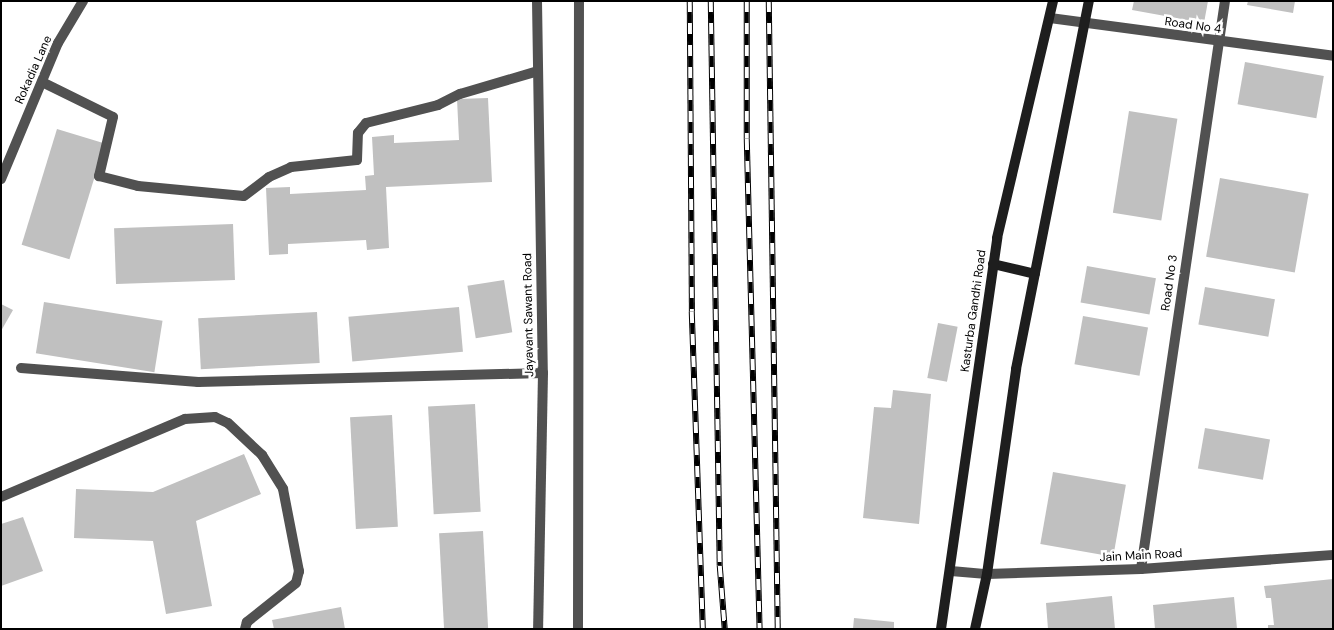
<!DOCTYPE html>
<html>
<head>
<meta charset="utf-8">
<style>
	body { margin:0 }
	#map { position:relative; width:1334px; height:630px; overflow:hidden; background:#fff; font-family:"DM Sans",sans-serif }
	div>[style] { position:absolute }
	.building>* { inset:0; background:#c0c0c0; transform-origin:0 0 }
	.minor>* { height:10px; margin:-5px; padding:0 5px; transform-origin:5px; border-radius:5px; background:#515151 }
	.tertiary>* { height:10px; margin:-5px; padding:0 5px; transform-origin:5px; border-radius:5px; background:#515151 }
	.secondary>* { height:10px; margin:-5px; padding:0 5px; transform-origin:5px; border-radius:5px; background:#1e1e1e }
	.rail>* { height:5.5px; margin-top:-2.75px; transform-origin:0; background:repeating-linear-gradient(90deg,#fff 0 11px,#000 0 22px); box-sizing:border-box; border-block:1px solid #000 }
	span { translate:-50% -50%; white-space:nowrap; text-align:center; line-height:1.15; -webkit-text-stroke:5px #fff; paint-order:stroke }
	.street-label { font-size:12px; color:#000 }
	.frame { position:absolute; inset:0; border:2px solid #000; pointer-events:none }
</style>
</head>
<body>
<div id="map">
	<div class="building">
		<div style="clip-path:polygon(1134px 1px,1208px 1px,1204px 23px,1132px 10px)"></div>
		<div style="clip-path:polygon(1248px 1px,1295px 1px,1293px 13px,1247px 5px)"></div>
		<div style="left:1245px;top:62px;width:80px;height:43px;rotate:10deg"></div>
		<div style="clip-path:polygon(488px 98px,492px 182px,386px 187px,389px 248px,367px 250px,366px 240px,288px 244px,288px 254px,269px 255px,266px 188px,290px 187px,290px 194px,366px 190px,365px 176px,374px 175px,372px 137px,394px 135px,394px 143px,459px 140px,457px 99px)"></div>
		<div style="left:1129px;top:111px;width:49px;height:103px;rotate:9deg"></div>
		<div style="left:57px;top:129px;width:50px;height:121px;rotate:17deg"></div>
		<div style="left:1220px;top:178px;width:90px;height:80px;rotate:10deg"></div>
		<div style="left:233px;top:224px;width:56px;height:119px;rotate:88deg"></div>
		<div style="left:1087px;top:266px;width:70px;height:37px;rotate:10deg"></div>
		<div style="left:504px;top:280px;width:53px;height:37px;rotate:81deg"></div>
		<div style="left:1205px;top:287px;width:71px;height:38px;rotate:10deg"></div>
		<div style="left:44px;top:302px;width:120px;height:52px;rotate:9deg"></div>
		<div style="clip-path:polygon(1px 304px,13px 310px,1px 331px)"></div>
		<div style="left:459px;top:307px;width:45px;height:111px;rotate:85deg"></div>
		<div style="left:317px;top:312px;width:51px;height:119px;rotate:87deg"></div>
		<div style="left:1083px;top:316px;width:66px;height:49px;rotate:10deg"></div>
		<div style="left:938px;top:323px;width:20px;height:56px;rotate:11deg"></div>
		<div style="clip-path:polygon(893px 390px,931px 394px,919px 524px,863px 518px,874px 407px,891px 408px)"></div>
		<div style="left:475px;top:404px;width:108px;height:47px;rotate:87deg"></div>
		<div style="left:392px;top:415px;width:112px;height:42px;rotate:87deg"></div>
		<div style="left:1205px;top:428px;width:66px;height:41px;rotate:10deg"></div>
		<div style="clip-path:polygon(244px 454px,261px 494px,196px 521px,212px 606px,166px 614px,153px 541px,74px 538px,76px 489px,153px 492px)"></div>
		<div style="left:1053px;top:472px;width:74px;height:73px;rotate:10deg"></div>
		<div style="clip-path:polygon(23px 517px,43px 571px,1px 586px,1px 524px)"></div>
		<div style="left:483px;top:531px;width:98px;height:44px;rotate:87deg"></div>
		<div style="clip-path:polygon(1333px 579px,1333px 629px,1268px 629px,1268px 625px,1274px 625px,1271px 598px,1266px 598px,1264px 586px)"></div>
		<div style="clip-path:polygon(1112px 596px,1115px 629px,1048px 629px,1046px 603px)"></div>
		<div style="clip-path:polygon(1234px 597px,1237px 629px,1155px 629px,1153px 605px)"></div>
		<div style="clip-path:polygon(341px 607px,345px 629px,274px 629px,272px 620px)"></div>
		<div style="clip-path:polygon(854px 618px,894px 622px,894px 629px,853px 629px)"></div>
	</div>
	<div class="minor">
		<div style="left:1050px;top:18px;width:286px;rotate:7.6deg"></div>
		<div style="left:42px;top:82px;width:79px;rotate:26.2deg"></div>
		<div style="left:113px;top:117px;width:61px;rotate:103.3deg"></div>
		<div style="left:99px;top:176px;width:40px;rotate:14.4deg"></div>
		<div style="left:138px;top:186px;width:106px;rotate:5.4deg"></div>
		<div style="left:244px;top:196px;width:31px;rotate:-37deg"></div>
		<div style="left:269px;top:177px;width:24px;rotate:-24deg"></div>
		<div style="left:291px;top:167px;width:66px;rotate:-6.1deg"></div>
		<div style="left:357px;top:160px;width:27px;rotate:-88deg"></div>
		<div style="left:358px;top:133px;width:13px;rotate:-51deg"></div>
		<div style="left:366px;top:123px;width:74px;rotate:-14deg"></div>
		<div style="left:438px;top:105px;width:25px;rotate:-27deg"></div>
		<div style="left:460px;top:94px;width:81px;rotate:-16.4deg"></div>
		<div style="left:21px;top:368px;width:178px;rotate:4.5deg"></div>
		<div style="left:198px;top:382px;width:345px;rotate:-1.5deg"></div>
		<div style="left:1px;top:497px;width:200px;rotate:-23deg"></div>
		<div style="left:185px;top:419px;width:30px;rotate:-4deg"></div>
		<div style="left:215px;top:417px;width:14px;rotate:25deg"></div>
		<div style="left:228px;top:423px;width:47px;rotate:43.3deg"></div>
		<div style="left:262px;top:455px;width:40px;rotate:58deg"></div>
		<div style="left:283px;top:489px;width:84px;rotate:79deg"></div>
		<div style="left:299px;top:571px;width:12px;rotate:104deg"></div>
		<div style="left:296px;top:583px;width:63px;rotate:141.5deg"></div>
		<div style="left:247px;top:622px;width:7px;rotate:106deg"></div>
		<div style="left:1141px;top:569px;width:574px;rotate:-81.59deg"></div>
		<div style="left:951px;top:571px;width:36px;rotate:5deg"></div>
		<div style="left:987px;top:574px;width:154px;rotate:-1.9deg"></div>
		<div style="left:1141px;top:569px;width:193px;rotate:-4.2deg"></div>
	</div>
	<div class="tertiary">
		<div style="left:537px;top:1px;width:372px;rotate:89.1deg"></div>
		<div style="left:543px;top:373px;width:256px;rotate:91.1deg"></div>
		<div style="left:1px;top:179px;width:147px;rotate:-67.3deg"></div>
		<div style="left:58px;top:43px;width:49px;rotate:-59.2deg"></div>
		<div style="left:578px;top:629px;width:628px;rotate:-89.91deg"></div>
	</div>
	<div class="secondary">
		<div style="left:993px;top:264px;width:43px;rotate:13.4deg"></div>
		<div style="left:941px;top:629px;width:395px;rotate:-81.8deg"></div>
		<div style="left:997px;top:238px;width:244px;rotate:-76.7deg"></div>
		<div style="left:975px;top:629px;width:56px;rotate:-77.7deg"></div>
		<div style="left:987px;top:574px;width:207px;rotate:-81.9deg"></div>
		<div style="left:1016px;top:369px;width:375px;rotate:-78.8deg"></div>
	</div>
	<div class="rail">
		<div style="left:690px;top:1px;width:311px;rotate:89.6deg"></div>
		<div style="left:692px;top:312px;width:317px;rotate:88deg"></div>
		<div style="left:711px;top:1px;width:565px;rotate:89.09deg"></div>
		<div style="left:720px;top:566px;width:63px;rotate:85.5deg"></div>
		<div style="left:747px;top:1px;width:138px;rotate:90deg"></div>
		<div style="left:747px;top:139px;width:490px;rotate:88.5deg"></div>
		<div style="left:769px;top:1px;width:628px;rotate:89.18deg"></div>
	</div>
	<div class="street-label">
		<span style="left:1193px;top:26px;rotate:8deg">Road No 4</span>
		<span style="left:34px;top:70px;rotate:-66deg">Rokadia Lane</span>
		<span style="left:1170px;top:283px;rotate:-82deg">Road No 3</span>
		<span style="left:974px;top:311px;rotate:-82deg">Kasturba Gandhi Road</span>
		<span style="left:529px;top:315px;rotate:-91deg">Jayavant Sawant Road</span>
		<span style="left:1141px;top:556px;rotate:-3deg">Jain Main Road</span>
	</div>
	<div class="frame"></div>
</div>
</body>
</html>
